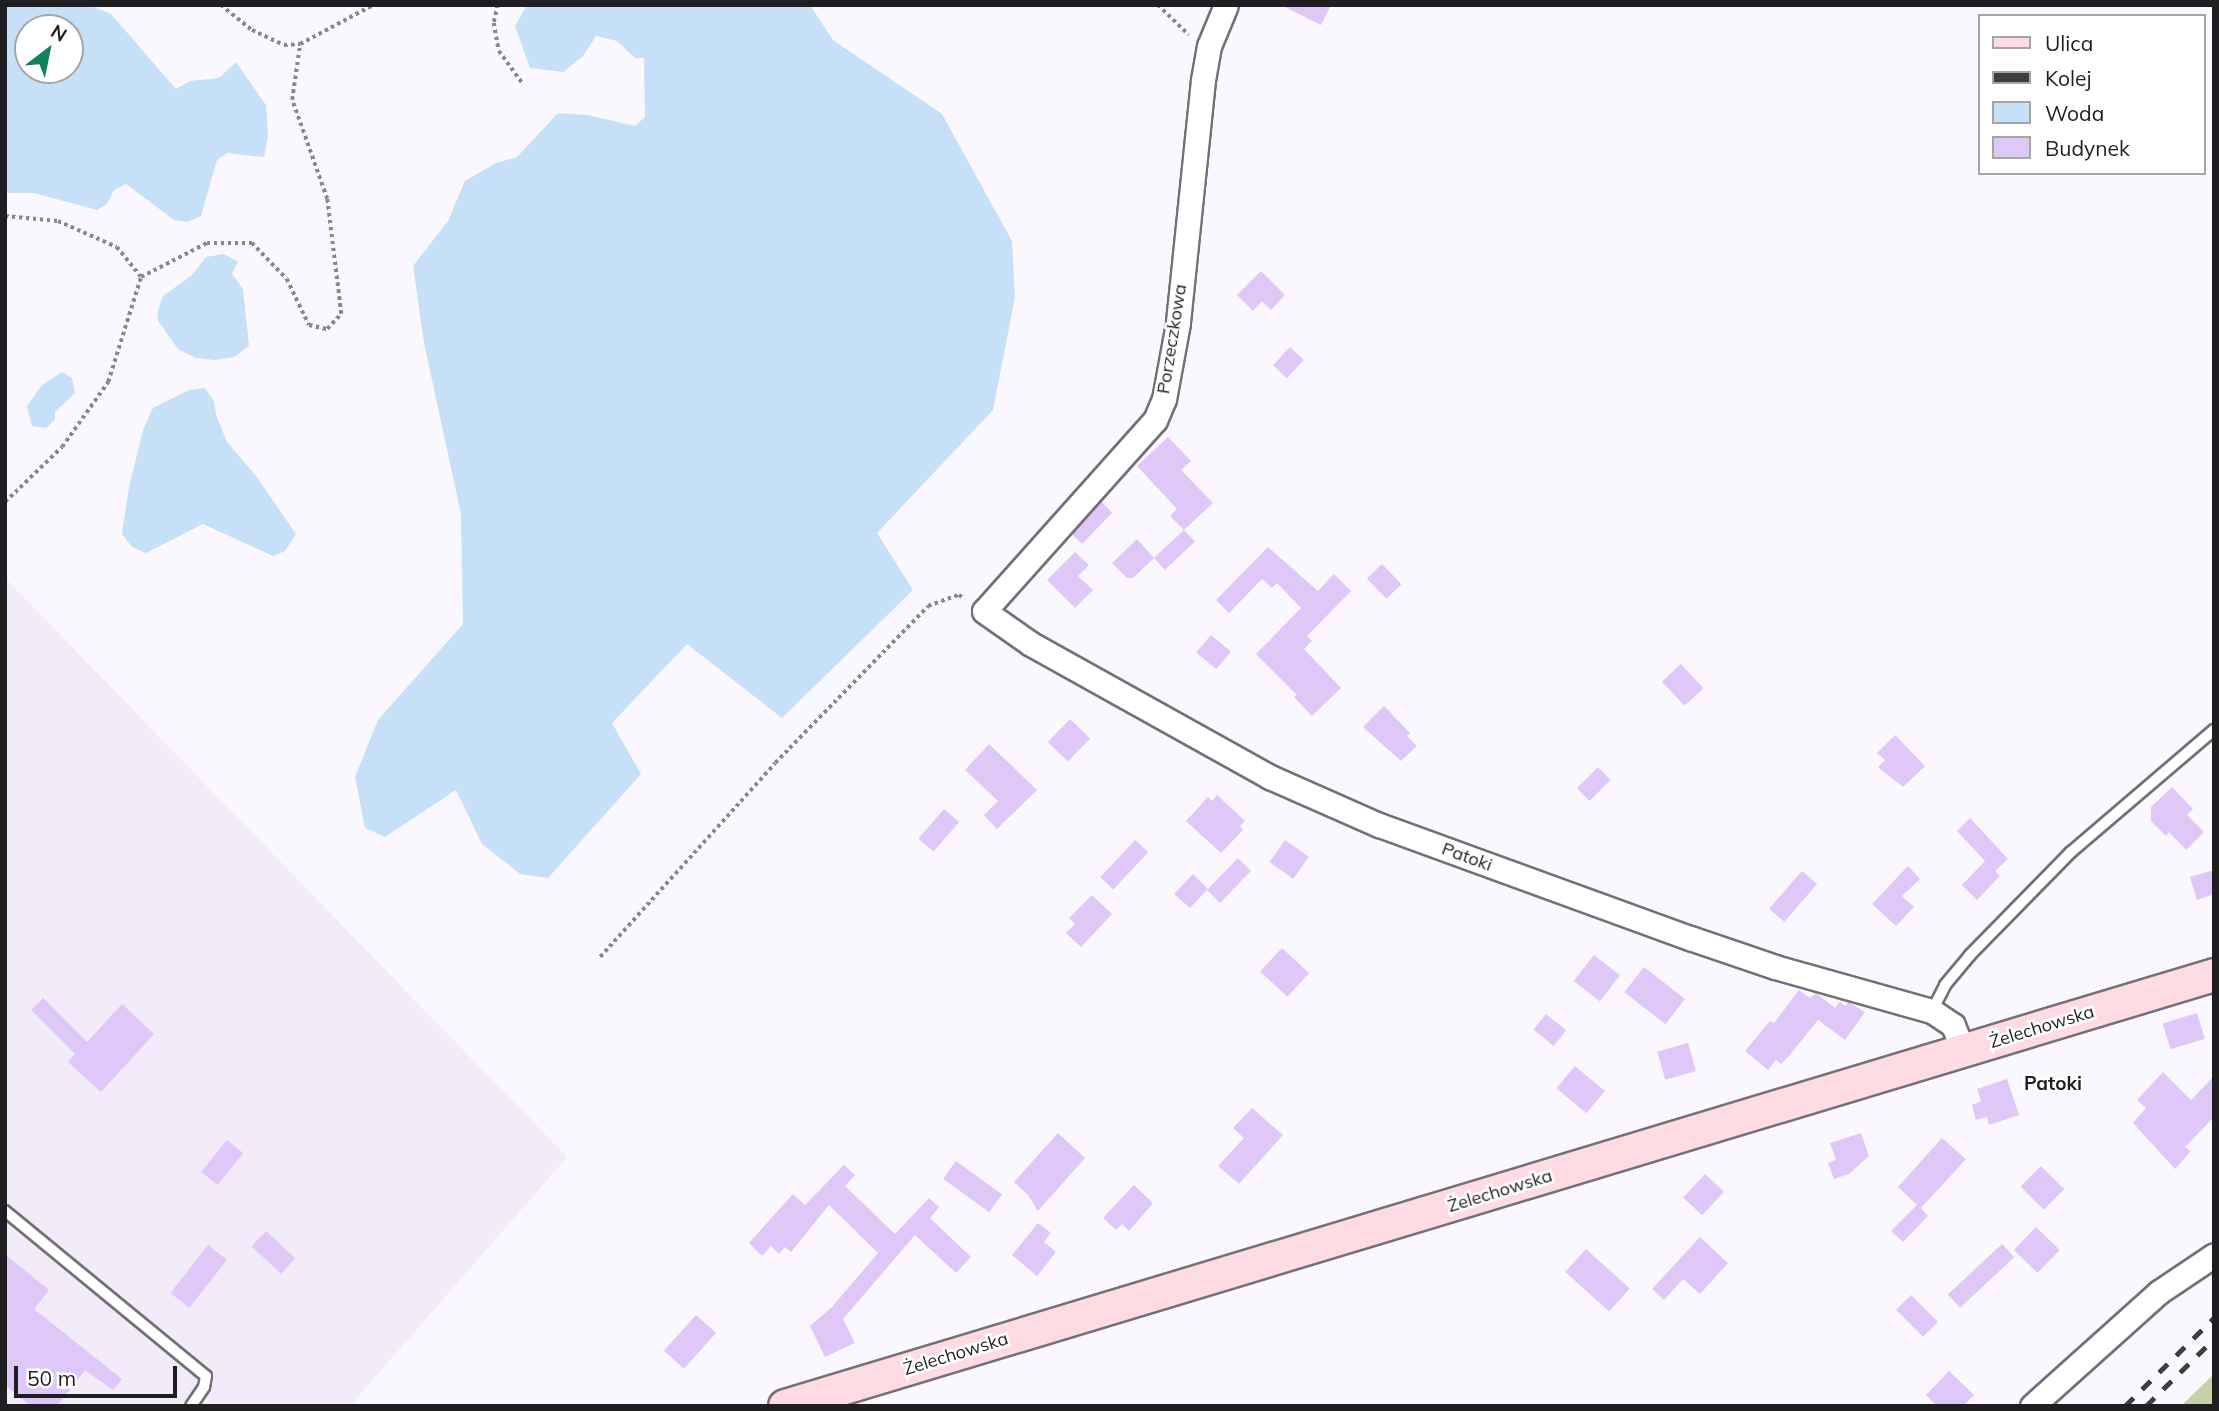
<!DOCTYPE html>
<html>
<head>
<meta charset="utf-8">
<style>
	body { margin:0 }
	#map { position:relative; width:2219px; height:1411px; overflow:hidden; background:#faf7fe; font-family:Mulish,sans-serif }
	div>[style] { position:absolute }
	.built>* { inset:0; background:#f2ebf9 }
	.green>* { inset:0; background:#c7d1a6 }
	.water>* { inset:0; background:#c6e1f7 }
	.building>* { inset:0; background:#dfc8f8; transform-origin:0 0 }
	.path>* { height:3.5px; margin-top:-1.75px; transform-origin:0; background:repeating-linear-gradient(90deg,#89878c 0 3.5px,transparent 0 7px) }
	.roads { filter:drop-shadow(2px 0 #737176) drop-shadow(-2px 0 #737176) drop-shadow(0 2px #737176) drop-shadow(0 -2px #737176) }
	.lane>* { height:10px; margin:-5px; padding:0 5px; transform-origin:5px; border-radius:5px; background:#fff }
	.street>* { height:23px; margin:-11.5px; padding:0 11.5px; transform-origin:11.5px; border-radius:11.5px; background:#fff }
	.secondary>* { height:32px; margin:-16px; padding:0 16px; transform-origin:16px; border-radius:16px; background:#fedbe3 }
	.rail>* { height:5px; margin-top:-2.5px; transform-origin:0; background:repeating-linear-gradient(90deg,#3e3d40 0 12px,transparent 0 24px) }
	span { translate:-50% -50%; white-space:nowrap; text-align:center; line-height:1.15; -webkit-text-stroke:5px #fff; paint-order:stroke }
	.street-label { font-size:18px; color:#1f1e21 }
	.neighbourhood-label { font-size:19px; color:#1f1e21; font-weight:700 }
	.frame { position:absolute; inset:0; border:7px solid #1f1e21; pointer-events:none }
	.legend { position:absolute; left:1978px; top:14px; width:228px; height:161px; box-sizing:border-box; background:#fff; border:2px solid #a5a5a6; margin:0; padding:9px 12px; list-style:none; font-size:21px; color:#1f1e21 }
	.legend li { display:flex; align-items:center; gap:14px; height:35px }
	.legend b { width:35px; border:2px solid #a5a5a6 }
	.north { position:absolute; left:14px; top:14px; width:70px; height:70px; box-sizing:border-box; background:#fff; border:2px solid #a5a5a6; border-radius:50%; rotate:32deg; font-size:19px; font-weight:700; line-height:28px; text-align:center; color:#1f1e21 }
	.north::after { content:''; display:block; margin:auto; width:24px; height:32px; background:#137f5b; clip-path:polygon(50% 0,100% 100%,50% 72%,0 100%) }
	.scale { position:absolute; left:14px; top:1366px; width:163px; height:32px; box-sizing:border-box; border:4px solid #1f1e21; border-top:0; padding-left:9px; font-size:21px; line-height:24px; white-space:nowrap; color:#1f1e21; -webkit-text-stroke:5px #fff; paint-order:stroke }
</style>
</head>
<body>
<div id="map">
	<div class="built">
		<div style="clip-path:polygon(5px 578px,567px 1157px,350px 1406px,5px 1406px)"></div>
	</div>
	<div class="green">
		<div style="clip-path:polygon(2214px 1374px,2214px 1406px,2181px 1406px)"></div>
	</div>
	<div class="water">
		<div style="clip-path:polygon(evenodd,5px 5px,89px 5px,111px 14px,176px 89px,190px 81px,219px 78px,236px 62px,266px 105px,268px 136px,264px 157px,227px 153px,217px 160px,201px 216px,188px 222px,174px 220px,126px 184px,114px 190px,107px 204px,97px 210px,34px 193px,5px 193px,5px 5px,28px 28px,70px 28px,70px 70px,28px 70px,28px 28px)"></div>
		<div style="clip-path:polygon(527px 5px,810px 5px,833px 40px,942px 114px,1012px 241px,1015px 297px,993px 410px,877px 533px,913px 590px,782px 718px,687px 644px,612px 723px,641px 774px,548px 878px,520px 874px,482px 844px,456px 790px,385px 837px,365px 828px,355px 777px,378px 720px,463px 624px,461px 514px,424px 343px,413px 266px,448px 221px,465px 181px,496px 163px,517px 157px,558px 113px,588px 115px,635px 126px,645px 117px,644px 58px,635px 58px,617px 41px,596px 36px,583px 56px,563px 72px,530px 68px,515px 26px)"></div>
		<div style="clip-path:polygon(224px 254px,238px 262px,232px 274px,243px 289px,249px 346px,234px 357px,215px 360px,196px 358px,178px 349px,158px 321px,158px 310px,163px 296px,192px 275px,206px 257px)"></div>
		<div style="clip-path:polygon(62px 372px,72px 378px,75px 393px,55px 412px,55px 420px,46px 428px,32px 426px,27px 406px,42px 385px)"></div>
		<div style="clip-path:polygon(205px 388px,214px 401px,216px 415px,227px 442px,256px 476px,296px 534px,285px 551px,273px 556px,203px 524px,146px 553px,132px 547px,122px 534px,129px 487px,143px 430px,153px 408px,189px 390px)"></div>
	</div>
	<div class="building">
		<div style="clip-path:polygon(1281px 5px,1331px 5px,1321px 25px)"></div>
		<div style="clip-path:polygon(1261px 271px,1285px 295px,1271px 310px,1262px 301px,1253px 311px,1237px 295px)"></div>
		<div style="left:1290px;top:347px;width:19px;height:25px;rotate:43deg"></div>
		<div style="clip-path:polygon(1168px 437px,1191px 461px,1181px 470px,1213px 503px,1184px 530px,1170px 516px,1177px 509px,1137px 466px)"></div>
		<div style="clip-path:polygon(1101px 501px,1112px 513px,1082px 544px,1072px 534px)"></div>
		<div style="left:1184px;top:530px;width:16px;height:41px;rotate:47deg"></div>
		<div style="clip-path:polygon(1137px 539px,1154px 558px,1133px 578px,1127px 578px,1112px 563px)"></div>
		<div style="clip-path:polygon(1268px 547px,1318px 591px,1334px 574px,1351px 591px,1307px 636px,1312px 641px,1304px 649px,1341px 688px,1312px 716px,1294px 697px,1297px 695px,1256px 654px,1301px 608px,1277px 583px,1272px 588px,1262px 579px,1229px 613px,1216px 600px)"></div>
		<div style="clip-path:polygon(1075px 552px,1089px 565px,1078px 576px,1093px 590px,1075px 608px,1047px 580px)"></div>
		<div style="left:1382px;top:564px;width:28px;height:21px;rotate:46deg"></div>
		<div style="left:1211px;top:635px;width:26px;height:23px;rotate:40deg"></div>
		<div style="left:1681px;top:664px;width:33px;height:26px;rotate:47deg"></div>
		<div style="clip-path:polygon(1384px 706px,1410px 733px,1407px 736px,1417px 746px,1401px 761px,1363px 727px)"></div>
		<div style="left:1070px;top:719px;width:28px;height:32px;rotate:44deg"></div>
		<div style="clip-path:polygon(1895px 735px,1925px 766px,1903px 787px,1878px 767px,1885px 760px,1877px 753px)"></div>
		<div style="clip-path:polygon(989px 744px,1037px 790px,997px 829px,984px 815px,998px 801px,965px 770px)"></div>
		<div style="left:1598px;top:767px;width:18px;height:30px;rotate:45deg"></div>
		<div style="clip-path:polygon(2172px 787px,2193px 809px,2187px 815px,2204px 832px,2186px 850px,2169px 832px,2166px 836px,2151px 821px,2151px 807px)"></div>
		<div style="clip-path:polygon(1217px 795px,1245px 821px,1240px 826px,1243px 830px,1221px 853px,1186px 821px,1208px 797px,1212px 801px)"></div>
		<div style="left:944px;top:809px;width:20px;height:39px;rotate:41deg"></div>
		<div style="clip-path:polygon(1970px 818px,2008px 859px,1995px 871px,2000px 876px,1977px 900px,1962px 885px,1985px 861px,1957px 831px)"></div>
		<div style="left:1135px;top:840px;width:18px;height:51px;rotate:43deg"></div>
		<div style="left:1285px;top:840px;width:29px;height:27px;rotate:35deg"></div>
		<div style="clip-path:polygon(1238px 858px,1251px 871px,1220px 903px,1207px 890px,1190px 908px,1174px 894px,1193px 874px,1208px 889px)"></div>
		<div style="clip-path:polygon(1908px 866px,1920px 879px,1902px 896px,1914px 907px,1896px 926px,1872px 904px)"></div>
		<div style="clip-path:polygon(2214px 870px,2214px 894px,2197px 900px,2190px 877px)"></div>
		<div style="left:1802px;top:871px;width:20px;height:50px;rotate:41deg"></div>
		<div style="clip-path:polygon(1092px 895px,1112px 914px,1081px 947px,1066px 933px,1075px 924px,1069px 918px)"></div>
		<div style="left:1282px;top:948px;width:37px;height:32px;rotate:43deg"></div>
		<div style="left:1594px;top:955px;width:33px;height:33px;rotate:38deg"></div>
		<div style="left:1644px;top:967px;width:52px;height:32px;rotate:38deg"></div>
		<div style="clip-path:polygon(1799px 990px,1810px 998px,1816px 993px,1835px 1008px,1839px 1002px,1846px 1006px,1848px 1002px,1865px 1012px,1845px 1040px,1818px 1020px,1789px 1056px,1781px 1064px,1776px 1060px,1768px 1070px,1745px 1051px,1770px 1021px,1774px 1023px)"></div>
		<div style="clip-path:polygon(43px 998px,87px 1042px,122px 1004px,154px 1034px,101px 1092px,68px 1062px,75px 1054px,31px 1010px)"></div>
		<div style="left:2197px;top:1013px;width:27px;height:36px;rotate:73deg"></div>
		<div style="left:1546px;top:1014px;width:26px;height:20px;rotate:39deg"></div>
		<div style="left:1688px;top:1043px;width:29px;height:32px;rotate:74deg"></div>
		<div style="left:1575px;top:1066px;width:39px;height:29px;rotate:40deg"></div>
		<div style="clip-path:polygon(2163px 1072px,2191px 1100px,2214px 1076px,2214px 1117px,2185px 1147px,2191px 1151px,2175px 1169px,2133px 1123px,2146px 1108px,2137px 1100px)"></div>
		<div style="clip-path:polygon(2007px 1079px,2019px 1115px,1989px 1125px,1987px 1117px,1976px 1120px,1972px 1105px,1981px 1101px,1977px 1089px)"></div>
		<div style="clip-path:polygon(1252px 1108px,1283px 1135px,1239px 1184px,1218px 1166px,1244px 1138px,1233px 1128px)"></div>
		<div style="clip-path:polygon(1058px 1133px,1085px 1158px,1038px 1211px,1028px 1195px,1014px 1182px)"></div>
		<div style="clip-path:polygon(1861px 1133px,1869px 1156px,1849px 1174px,1834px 1179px,1828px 1163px,1836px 1160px,1830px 1143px)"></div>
		<div style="clip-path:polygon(1942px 1138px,1966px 1159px,1921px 1208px,1919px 1206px,1928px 1216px,1903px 1242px,1891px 1231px,1917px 1205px,1898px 1187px)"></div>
		<div style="left:227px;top:1140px;width:21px;height:41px;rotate:39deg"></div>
		<div style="left:956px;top:1161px;width:57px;height:22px;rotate:36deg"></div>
		<div style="clip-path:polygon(844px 1165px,855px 1175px,845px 1186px,895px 1234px,929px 1198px,939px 1207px,930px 1218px,971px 1257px,956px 1273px,915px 1235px,843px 1319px,855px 1343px,825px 1357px,810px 1326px,832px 1307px,878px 1253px,829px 1205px,791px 1252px,785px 1247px,779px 1254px,771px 1246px,762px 1256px,749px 1243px,793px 1194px,805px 1205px)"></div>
		<div style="left:2041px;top:1166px;width:33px;height:29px;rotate:45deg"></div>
		<div style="left:1705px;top:1174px;width:26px;height:32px;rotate:43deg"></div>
		<div style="clip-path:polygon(1134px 1185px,1153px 1203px,1129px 1231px,1122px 1224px,1116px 1230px,1103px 1218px)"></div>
		<div style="clip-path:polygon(1038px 1223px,1051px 1233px,1044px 1242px,1056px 1252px,1037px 1276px,1012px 1255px)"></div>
		<div style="left:2036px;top:1227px;width:33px;height:32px;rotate:44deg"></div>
		<div style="left:266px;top:1231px;width:40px;height:21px;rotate:43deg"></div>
		<div style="clip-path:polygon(1700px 1237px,1728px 1263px,1700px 1294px,1683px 1279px,1664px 1300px,1652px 1289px)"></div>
		<div style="left:2002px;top:1244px;width:18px;height:74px;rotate:47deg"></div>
		<div style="left:208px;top:1245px;width:24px;height:61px;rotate:38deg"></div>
		<div style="left:1586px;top:1249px;width:59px;height:31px;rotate:42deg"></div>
		<div style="clip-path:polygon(5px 1254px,49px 1290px,34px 1309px,122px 1379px,113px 1390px,85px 1370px,57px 1406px,31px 1406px,5px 1385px)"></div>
		<div style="left:1911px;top:1295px;width:38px;height:21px;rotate:45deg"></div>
		<div style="left:696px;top:1315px;width:27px;height:48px;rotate:42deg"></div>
		<div style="clip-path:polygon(1949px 1371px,1974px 1395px,1963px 1406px,1937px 1406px,1926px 1395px)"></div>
	</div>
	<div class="path">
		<div style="left:221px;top:5px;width:40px;rotate:39deg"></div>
		<div style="left:252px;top:30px;width:35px;rotate:25deg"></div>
		<div style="left:284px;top:45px;width:16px;rotate:-4deg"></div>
		<div style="left:300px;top:44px;width:83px;rotate:-28.1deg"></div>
		<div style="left:498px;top:5px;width:18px;rotate:103deg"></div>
		<div style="left:494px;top:23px;width:28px;rotate:80deg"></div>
		<div style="left:499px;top:51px;width:39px;rotate:54deg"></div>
		<div style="left:1158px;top:5px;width:43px;rotate:44.1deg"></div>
		<div style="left:5px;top:216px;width:53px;rotate:5.4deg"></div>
		<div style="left:58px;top:221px;width:64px;rotate:23.8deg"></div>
		<div style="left:117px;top:247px;width:38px;rotate:51deg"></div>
		<div style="left:141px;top:277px;width:74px;rotate:-27.3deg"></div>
		<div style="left:207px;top:243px;width:45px"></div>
		<div style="left:252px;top:243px;width:50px;rotate:45.8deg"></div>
		<div style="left:287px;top:279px;width:51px;rotate:64.4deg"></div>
		<div style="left:309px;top:325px;width:18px;rotate:13deg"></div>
		<div style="left:327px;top:329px;width:21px;rotate:-47deg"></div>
		<div style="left:341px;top:314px;width:116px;rotate:-96.9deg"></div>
		<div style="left:327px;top:199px;width:105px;rotate:-109.5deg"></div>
		<div style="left:292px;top:100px;width:57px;rotate:-81.9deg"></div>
		<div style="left:5px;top:502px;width:79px;rotate:-44deg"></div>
		<div style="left:62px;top:447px;width:80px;rotate:-54.7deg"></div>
		<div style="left:108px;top:382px;width:110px;rotate:-72.6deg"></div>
		<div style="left:600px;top:957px;width:261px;rotate:-47.9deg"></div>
		<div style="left:775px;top:763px;width:219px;rotate:-45.7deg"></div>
		<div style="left:928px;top:606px;width:33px;rotate:-20deg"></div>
		<div style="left:959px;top:595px;width:7px;rotate:34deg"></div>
	</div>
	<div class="roads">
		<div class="lane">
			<div style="left:1932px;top:1011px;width:29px;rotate:-63deg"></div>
			<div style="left:1945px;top:985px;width:38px;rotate:-50deg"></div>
			<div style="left:1969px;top:956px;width:146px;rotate:-45.6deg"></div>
			<div style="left:2071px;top:852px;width:188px;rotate:-40.5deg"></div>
			<div style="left:5px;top:1211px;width:260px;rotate:39.4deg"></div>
			<div style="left:206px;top:1376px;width:11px;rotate:100deg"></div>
			<div style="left:204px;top:1387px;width:23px;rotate:124deg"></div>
		</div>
		<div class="street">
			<div style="left:1226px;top:5px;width:44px;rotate:112.5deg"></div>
			<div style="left:1209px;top:46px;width:35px;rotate:100deg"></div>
			<div style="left:1203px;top:80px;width:244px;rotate:95.9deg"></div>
			<div style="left:1178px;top:323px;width:77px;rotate:100.4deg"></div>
			<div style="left:1164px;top:399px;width:23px;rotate:113deg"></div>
			<div style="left:1155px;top:420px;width:256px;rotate:131.8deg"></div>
			<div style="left:984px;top:611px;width:57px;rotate:35.1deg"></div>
			<div style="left:1031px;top:644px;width:274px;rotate:29.1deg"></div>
			<div style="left:1270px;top:777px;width:119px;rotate:23.8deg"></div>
			<div style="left:1379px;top:825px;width:331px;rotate:20deg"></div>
			<div style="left:1690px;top:938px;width:90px;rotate:18.8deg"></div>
			<div style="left:1775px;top:967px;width:163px;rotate:15.7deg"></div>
			<div style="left:1932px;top:1011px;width:25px;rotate:34deg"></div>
			<div style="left:1953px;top:1025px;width:28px;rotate:69deg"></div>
			<div style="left:2032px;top:1406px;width:171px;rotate:-41.9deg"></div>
			<div style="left:2159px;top:1292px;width:66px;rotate:-33.9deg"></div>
		</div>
		<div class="secondary">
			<div style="left:785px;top:1406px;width:1493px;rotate:-16.78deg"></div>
		</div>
	</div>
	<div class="rail">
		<div style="left:2125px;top:1406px;width:125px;rotate:-44.7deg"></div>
		<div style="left:2146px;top:1406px;width:95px;rotate:-44.6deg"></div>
	</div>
	<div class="street-label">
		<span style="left:1172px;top:339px;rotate:-81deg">Porzeczkowa</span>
		<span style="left:1467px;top:857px;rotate:20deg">Patoki</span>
		<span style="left:2042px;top:1027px;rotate:-17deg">Żelechowska</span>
		<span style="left:1500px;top:1191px;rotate:-17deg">Żelechowska</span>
		<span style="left:956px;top:1354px;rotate:-17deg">Żelechowska</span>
	</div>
	<div class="neighbourhood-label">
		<span style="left:2053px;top:1084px">Patoki</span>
	</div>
	<div class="frame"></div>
	<ul class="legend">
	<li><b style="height:9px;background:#fedbe3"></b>Ulica</li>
	<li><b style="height:9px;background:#3e3d40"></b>Kolej</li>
	<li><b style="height:19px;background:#c6e1f7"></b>Woda</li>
	<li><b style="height:19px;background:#dfc8f8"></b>Budynek</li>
	</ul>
	<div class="north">N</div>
	<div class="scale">50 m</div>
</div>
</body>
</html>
